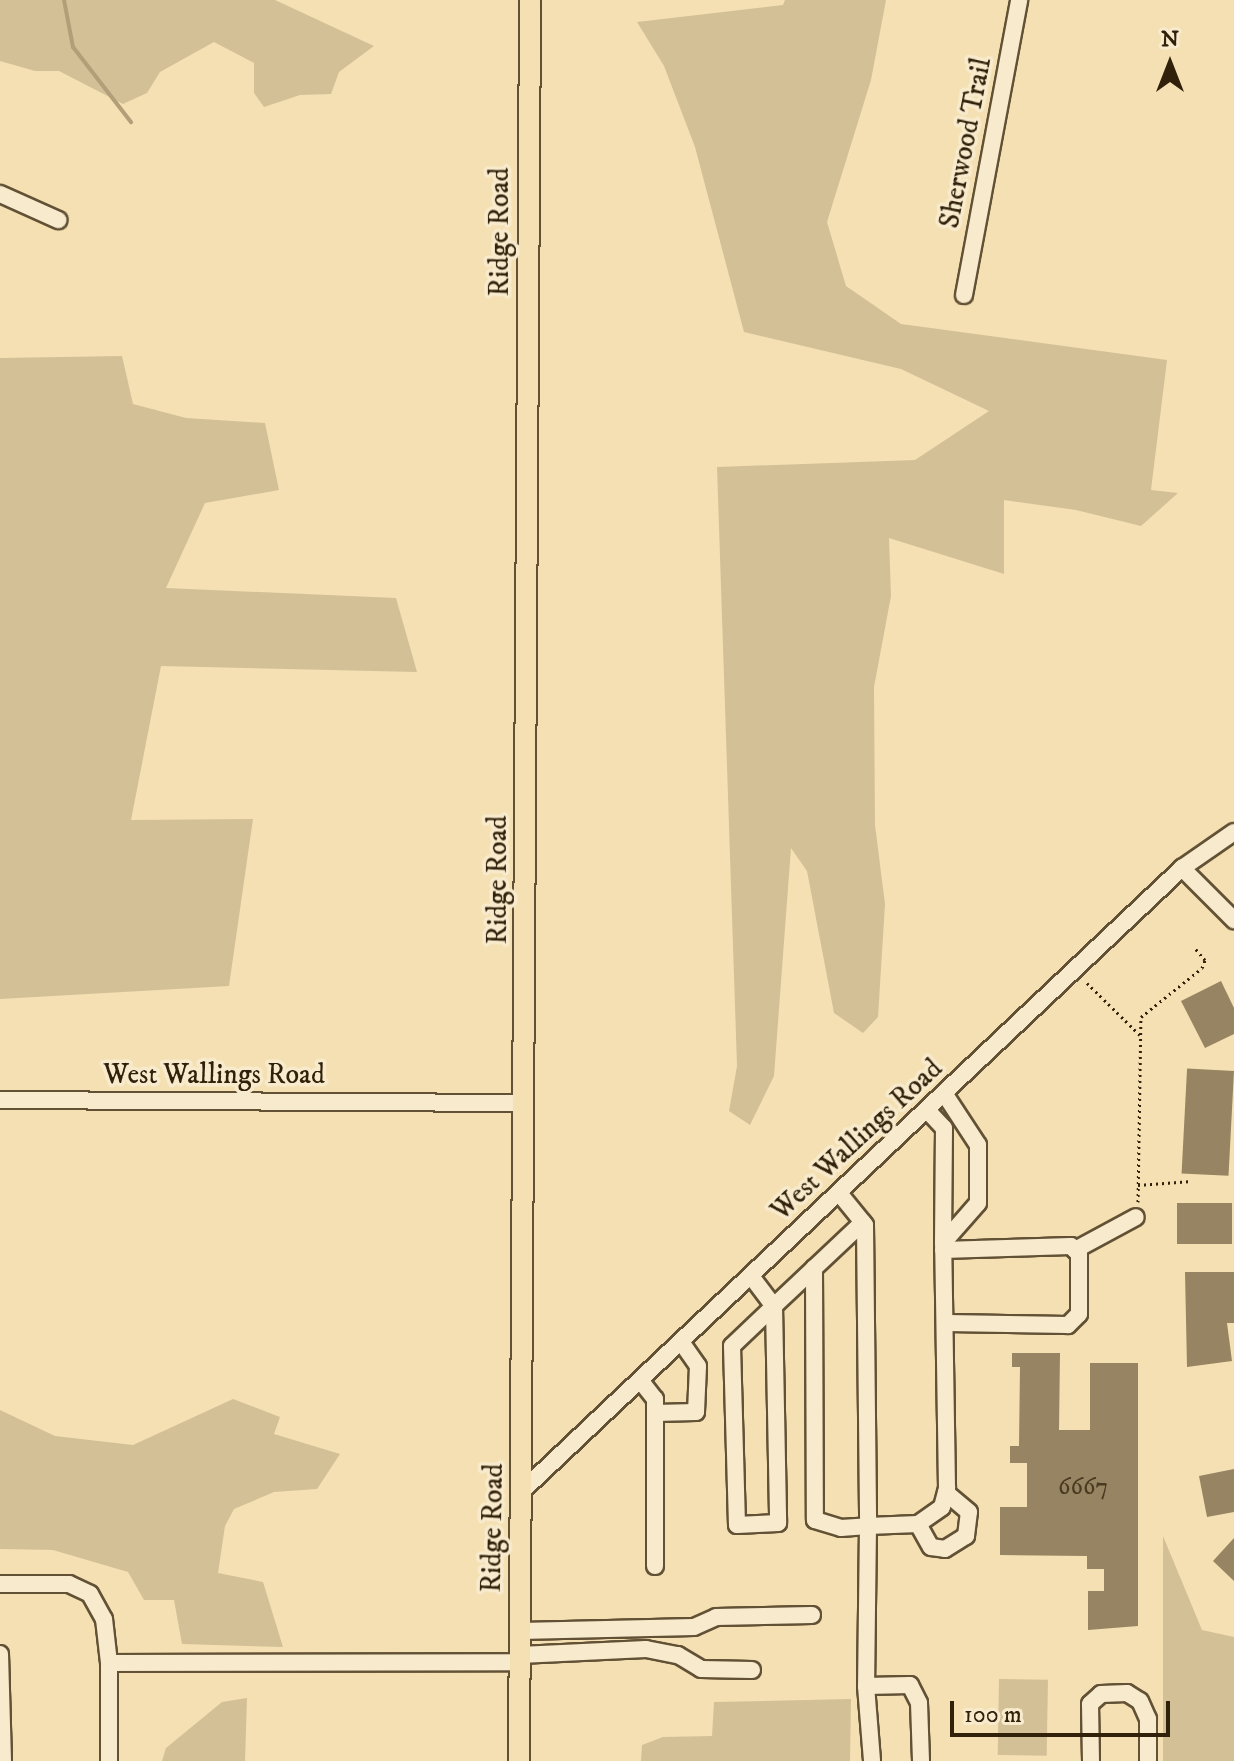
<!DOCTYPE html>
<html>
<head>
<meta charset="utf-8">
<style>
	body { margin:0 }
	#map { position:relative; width:1234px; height:1761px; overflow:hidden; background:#f4e0b2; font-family:"IM FELL DW Pica",serif }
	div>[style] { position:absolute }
	.green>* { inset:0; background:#d3c096; transform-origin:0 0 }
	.stream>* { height:4px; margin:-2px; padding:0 2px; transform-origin:2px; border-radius:2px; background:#b29f79 }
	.building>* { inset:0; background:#968462; transform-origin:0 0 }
	.path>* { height:3px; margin-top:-1.5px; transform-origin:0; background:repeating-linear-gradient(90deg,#31210b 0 2px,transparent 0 6px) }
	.roads { filter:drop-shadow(2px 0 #625135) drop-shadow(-2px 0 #625135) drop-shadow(0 2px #625135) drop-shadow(0 -2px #625135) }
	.minor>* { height:16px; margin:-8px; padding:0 8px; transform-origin:8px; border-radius:8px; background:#f8ebcd }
	.major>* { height:20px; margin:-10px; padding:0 10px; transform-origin:10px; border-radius:10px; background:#f4e0b2 }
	span { translate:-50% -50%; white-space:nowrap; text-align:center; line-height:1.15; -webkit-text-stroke:7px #f8ebcd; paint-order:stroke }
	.number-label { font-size:24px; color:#4a3a21 }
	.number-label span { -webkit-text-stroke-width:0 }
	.street-label { font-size:28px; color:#31210b }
	.north { position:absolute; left:1130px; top:24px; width:80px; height:80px; -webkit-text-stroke:6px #f8ebcd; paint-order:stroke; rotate:0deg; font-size:22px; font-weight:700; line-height:32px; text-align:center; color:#31210b }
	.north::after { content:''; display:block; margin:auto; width:28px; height:36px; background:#31210b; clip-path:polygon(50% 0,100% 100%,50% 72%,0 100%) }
	.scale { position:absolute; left:950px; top:1701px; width:220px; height:36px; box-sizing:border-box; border:4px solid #31210b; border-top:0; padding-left:10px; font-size:24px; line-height:28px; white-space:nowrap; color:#31210b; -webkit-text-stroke:6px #f8ebcd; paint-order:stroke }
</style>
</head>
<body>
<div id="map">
	<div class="green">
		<div style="clip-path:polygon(0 0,275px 0,374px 46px,339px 72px,331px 94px,300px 95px,264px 107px,254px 93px,254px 63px,214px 42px,160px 72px,147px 93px,123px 104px,59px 71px,35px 71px,0 61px)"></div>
		<div style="clip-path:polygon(785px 0,886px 0,871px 80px,827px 222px,846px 286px,901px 324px,1167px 360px,1151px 490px,1178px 493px,1141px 526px,1076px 510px,1004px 500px,1004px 574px,889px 538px,891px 596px,874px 687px,875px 825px,885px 904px,878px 1017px,863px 1033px,834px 1013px,807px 871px,791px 848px,774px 1076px,750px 1125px,729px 1111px,737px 1066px,717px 467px,915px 460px,989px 411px,901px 369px,744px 332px,695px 147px,664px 66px,637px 22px,783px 5px)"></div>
		<div style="clip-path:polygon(122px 356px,133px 404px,186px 418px,265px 423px,279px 490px,205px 503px,166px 588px,396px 598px,417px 672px,161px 666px,131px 820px,253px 819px,229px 986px,0 999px,0 358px)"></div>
		<div style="clip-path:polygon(233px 1399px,280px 1417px,274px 1434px,340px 1454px,317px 1489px,274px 1492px,234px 1509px,225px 1526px,218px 1573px,263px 1582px,283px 1647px,182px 1644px,174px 1600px,144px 1600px,128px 1572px,53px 1550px,0 1549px,0 1410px,55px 1436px,133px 1445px)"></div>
		<div style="clip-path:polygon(1163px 1536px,1202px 1630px,1234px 1637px,1234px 1761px,1163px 1761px)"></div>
		<div style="left:999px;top:1679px;width:49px;height:76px;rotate:1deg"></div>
		<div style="clip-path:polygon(247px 1698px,245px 1761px,162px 1761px,166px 1748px,222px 1702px)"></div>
		<div style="clip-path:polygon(851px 1699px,850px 1761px,641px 1761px,642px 1745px,663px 1737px,712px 1736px,714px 1702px)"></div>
	</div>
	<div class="stream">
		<div style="left:64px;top:0;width:48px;rotate:79.2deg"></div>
		<div style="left:73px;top:47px;width:95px;rotate:52.3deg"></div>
	</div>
	<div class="building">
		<div style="clip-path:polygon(1221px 981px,1234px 1008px,1234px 1034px,1205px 1048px,1181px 1001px)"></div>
		<div style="left:1234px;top:1071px;width:105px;height:47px;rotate:93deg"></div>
		<div style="left:1177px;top:1203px;width:55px;height:41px"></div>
		<div style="clip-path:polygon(1185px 1272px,1234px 1272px,1234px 1323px,1227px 1323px,1232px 1361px,1187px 1367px)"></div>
		<div style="clip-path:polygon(1012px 1353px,1060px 1353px,1059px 1430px,1090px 1430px,1090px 1363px,1138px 1363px,1138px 1626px,1088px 1630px,1088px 1591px,1104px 1591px,1104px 1569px,1087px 1569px,1087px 1556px,1000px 1555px,1000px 1507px,1027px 1507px,1027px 1463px,1010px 1463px,1010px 1446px,1019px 1446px,1020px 1367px,1012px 1367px)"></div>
		<div style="clip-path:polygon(1234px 1469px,1234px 1512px,1207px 1517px,1199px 1476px)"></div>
		<div style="clip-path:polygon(1234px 1538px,1234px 1581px,1213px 1561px)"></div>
	</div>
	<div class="path">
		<div style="left:1087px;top:983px;width:74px;rotate:44.5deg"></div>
		<div style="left:1138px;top:1185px;width:54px;rotate:-4.2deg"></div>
		<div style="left:1138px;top:1202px;width:185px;rotate:-89.1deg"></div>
		<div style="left:1141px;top:1017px;width:78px;rotate:-38.8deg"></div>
		<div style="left:1202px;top:968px;width:9px;rotate:-69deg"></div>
		<div style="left:1205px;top:960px;width:17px;rotate:-130deg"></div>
	</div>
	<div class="roads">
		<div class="minor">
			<div style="left:0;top:194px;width:64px;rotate:24.1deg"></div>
			<div style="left:964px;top:295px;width:300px;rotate:-79.4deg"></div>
			<div style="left:1182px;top:868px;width:74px;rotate:45deg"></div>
			<div style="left:0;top:1100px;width:525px;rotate:0.33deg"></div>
			<div style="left:927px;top:1110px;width:25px;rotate:47deg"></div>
			<div style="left:944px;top:1128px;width:115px;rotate:90.5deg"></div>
			<div style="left:839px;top:1193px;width:41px;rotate:50.9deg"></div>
			<div style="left:865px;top:1225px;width:301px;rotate:89.4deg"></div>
			<div style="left:868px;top:1526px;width:50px;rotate:-2.3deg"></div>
			<div style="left:918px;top:1524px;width:29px;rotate:-35deg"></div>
			<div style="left:942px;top:1507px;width:20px;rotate:-75deg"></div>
			<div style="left:947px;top:1488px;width:245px;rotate:-90.9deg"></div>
			<div style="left:943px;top:1243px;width:53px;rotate:-48.8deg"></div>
			<div style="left:978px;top:1203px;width:58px;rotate:-90deg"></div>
			<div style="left:978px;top:1145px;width:62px;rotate:-123.2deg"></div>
			<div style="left:943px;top:1250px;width:128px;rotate:-1.8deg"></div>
			<div style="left:1071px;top:1246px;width:11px;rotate:45deg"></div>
			<div style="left:1079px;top:1254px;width:60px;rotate:90deg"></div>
			<div style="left:1079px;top:1314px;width:16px;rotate:135deg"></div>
			<div style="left:1068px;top:1325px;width:121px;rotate:-179.1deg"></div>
			<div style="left:1075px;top:1250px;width:69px;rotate:-28.4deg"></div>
			<div style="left:814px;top:1268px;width:252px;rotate:89.8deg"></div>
			<div style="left:815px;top:1520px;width:27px;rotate:17deg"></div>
			<div style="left:841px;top:1528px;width:27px;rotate:-4deg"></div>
			<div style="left:868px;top:1526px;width:160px;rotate:90.7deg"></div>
			<div style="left:866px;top:1686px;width:75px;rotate:85.4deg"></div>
			<div style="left:751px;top:1276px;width:38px;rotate:53deg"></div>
			<div style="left:774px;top:1306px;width:122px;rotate:-43.3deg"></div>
			<div style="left:774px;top:1306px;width:217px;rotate:88.9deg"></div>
			<div style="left:778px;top:1523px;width:41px;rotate:177.2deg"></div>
			<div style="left:737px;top:1525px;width:179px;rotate:-91.6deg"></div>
			<div style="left:732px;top:1346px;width:58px;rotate:-43.6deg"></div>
			<div style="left:640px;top:1380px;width:24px;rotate:52deg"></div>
			<div style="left:655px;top:1399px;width:167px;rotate:90deg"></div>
			<div style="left:655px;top:1413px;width:41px;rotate:-1.4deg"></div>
			<div style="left:696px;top:1412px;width:46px;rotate:-87.5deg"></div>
			<div style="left:698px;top:1366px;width:29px;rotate:-125deg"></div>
			<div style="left:521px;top:1492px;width:909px;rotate:-43.35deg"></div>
			<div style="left:1182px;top:868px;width:63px;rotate:-34.7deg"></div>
			<div style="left:918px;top:1524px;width:26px;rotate:61deg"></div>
			<div style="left:931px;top:1547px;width:14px;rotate:8deg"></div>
			<div style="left:945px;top:1549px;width:25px;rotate:-32deg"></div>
			<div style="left:966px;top:1536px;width:24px;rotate:-83deg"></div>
			<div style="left:969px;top:1512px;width:30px;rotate:-140deg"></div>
			<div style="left:0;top:1584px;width:69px"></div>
			<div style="left:69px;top:1584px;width:23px;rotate:25deg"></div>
			<div style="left:90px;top:1594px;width:29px;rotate:61deg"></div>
			<div style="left:104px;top:1619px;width:44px;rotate:83.5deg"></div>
			<div style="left:109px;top:1663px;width:411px;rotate:-0.1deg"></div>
			<div style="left:520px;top:1631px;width:174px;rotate:-1.3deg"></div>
			<div style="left:694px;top:1627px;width:24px;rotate:-24deg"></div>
			<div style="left:716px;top:1617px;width:96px;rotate:-1.2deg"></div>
			<div style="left:0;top:1654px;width:107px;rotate:88.4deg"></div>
			<div style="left:520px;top:1655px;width:126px;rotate:-2.7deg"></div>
			<div style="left:646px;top:1649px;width:33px;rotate:11deg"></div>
			<div style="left:678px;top:1655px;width:27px;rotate:31deg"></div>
			<div style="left:701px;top:1669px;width:51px;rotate:1.1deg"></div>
			<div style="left:109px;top:1663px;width:98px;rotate:90deg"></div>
			<div style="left:866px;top:1686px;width:44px;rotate:-1.3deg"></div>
			<div style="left:910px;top:1685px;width:20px;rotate:63deg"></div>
			<div style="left:919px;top:1703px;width:58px;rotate:88deg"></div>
			<div style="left:1091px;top:1761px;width:57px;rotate:-91deg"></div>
			<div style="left:1090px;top:1704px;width:15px;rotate:-42deg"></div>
			<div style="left:1101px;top:1694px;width:26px;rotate:-2deg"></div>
			<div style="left:1127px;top:1693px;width:15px;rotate:32deg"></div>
			<div style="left:1140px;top:1701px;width:20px;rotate:66deg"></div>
			<div style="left:1148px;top:1719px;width:42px;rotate:90deg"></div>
		</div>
		<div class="major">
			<div style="left:519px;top:1761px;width:1761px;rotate:-89.64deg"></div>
		</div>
	</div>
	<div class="number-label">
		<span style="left:1083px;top:1488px">6667</span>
	</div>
	<div class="street-label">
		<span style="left:966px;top:143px;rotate:-79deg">Sherwood Trail</span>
		<span style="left:500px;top:232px;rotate:-90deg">Ridge Road</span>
		<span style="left:498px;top:880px;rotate:-90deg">Ridge Road</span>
		<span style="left:214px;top:1075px">West Wallings Road</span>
		<span style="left:857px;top:1140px;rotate:-43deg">West Wallings Road</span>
		<span style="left:493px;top:1528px;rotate:-89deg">Ridge Road</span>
	</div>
	<div class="north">N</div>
	<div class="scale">100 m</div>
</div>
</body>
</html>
